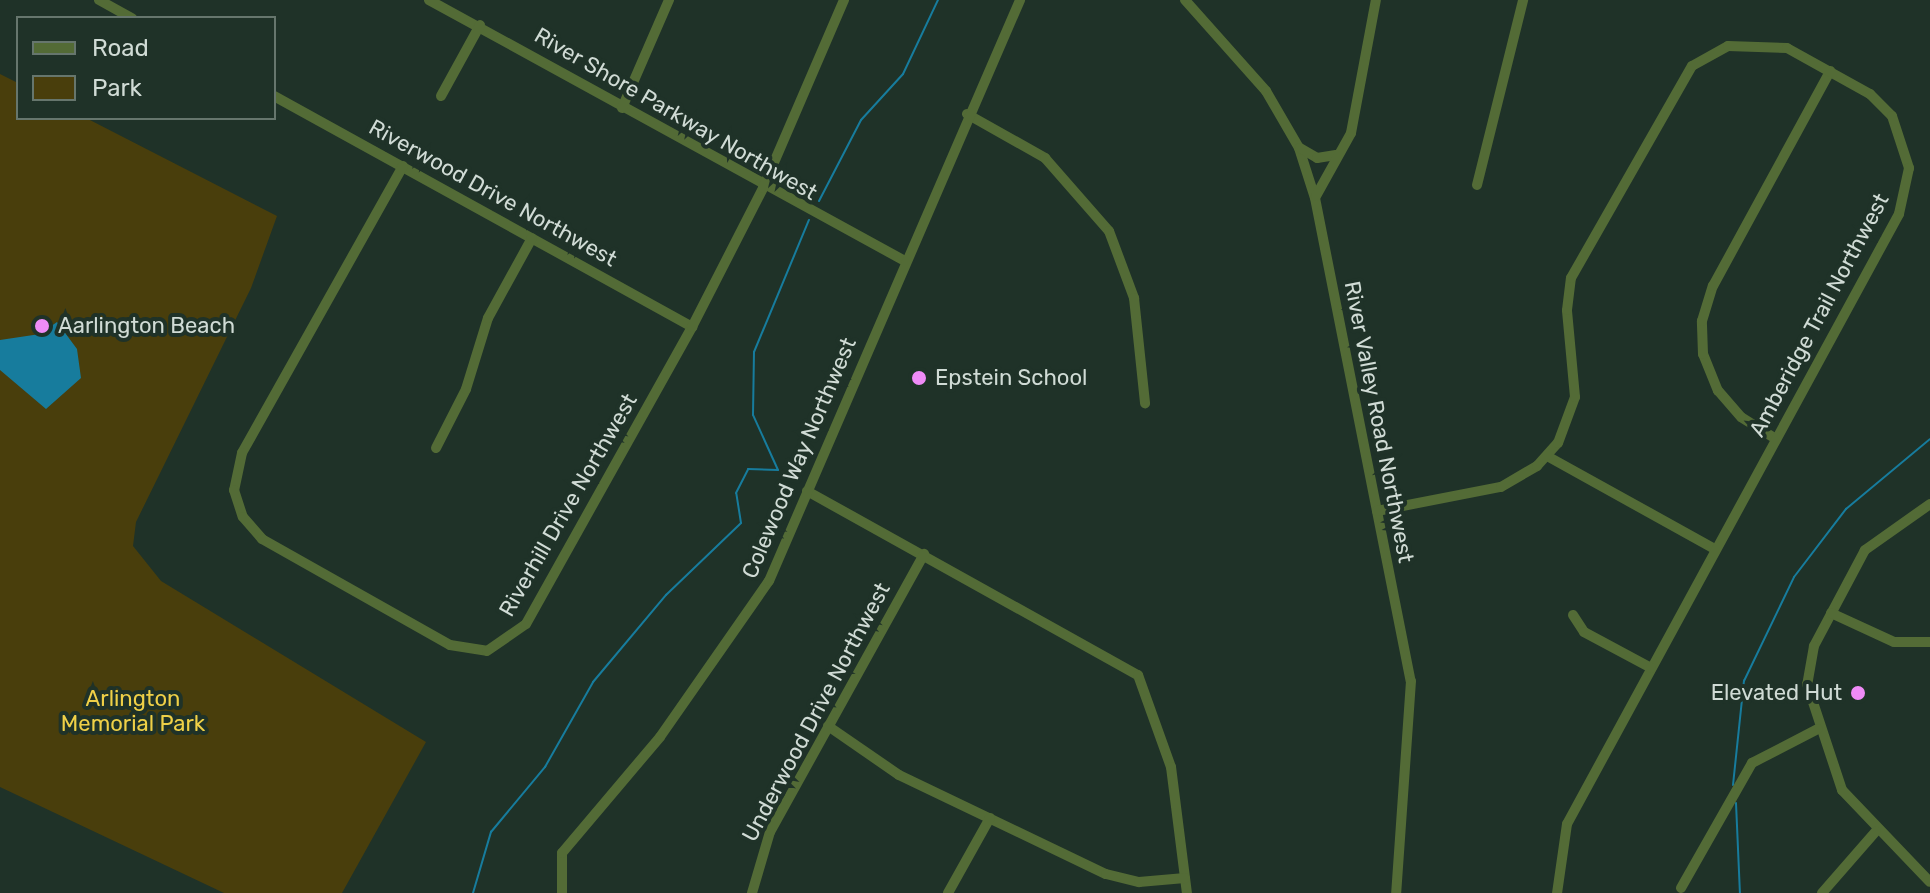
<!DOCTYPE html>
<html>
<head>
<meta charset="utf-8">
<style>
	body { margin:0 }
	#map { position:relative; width:1930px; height:893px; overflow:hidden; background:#1f3228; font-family:Rubik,sans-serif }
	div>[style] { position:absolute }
	.green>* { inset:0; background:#493e0c }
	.water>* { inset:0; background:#177c9d }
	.stream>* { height:2px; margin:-1px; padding:0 1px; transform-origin:1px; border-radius:1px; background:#177c9d }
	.minor>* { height:10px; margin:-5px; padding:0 5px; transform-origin:5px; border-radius:5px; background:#536b36 }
	.dots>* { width:22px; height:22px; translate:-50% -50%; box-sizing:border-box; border:4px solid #1f3228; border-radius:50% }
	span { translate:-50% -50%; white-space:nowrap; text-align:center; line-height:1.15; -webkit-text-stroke:8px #1f3228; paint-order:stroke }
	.street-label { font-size:22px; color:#d0dbd5 }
	.poi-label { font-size:22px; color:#d0dbd5 }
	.left { translate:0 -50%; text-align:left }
	.right { translate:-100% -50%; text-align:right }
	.park-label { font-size:22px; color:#efd047 }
	.legend { position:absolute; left:16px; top:16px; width:260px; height:104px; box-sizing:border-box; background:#1f3228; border:2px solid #66766d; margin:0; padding:10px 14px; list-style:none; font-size:24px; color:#d0dbd5 }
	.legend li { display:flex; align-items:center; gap:16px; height:40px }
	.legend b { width:40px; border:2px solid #66766d }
</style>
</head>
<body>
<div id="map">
	<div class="green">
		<div style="clip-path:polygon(0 74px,18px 83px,18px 118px,86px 118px,277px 216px,251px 288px,136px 522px,133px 546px,161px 581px,426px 742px,342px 893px,224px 893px,0 787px)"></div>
	</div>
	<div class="water">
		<div style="clip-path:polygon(57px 322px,77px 349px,81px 378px,46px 409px,0 370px,0 340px,40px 334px)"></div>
	</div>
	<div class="stream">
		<div style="left:819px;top:201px;width:91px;rotate:-62.6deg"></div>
		<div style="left:861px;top:120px;width:62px;rotate:-47.6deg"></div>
		<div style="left:903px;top:74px;width:82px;rotate:-64.7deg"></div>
		<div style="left:1733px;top:785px;width:105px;rotate:-84deg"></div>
		<div style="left:1744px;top:681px;width:115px;rotate:-64.3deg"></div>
		<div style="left:1794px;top:577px;width:86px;rotate:-52.6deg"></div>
		<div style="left:1846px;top:509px;width:109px;rotate:-39.8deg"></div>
		<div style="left:1736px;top:803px;width:90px;rotate:87.5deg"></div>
		<div style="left:473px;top:893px;width:64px;rotate:-73.6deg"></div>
		<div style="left:491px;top:832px;width:85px;rotate:-50.3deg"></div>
		<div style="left:545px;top:767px;width:98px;rotate:-60.5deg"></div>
		<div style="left:593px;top:682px;width:114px;rotate:-50deg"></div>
		<div style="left:666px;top:595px;width:104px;rotate:-43.8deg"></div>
		<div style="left:741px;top:523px;width:30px;rotate:-99deg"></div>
		<div style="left:736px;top:493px;width:27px;rotate:-63deg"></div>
		<div style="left:748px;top:469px;width:30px;rotate:2deg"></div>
		<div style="left:778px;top:470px;width:60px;rotate:-114.4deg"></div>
		<div style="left:753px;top:415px;width:63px;rotate:-89.1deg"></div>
		<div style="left:754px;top:352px;width:143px;rotate:-67.4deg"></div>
	</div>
	<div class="minor">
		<div style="left:99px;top:0;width:38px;rotate:29deg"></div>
		<div style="left:429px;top:0;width:543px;rotate:28.74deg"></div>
		<div style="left:1185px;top:0;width:122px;rotate:48.3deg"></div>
		<div style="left:1266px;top:91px;width:66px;rotate:59.9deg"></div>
		<div style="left:1299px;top:148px;width:52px;rotate:72.3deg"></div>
		<div style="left:1315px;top:198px;width:492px;rotate:78.8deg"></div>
		<div style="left:1411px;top:681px;width:213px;rotate:94deg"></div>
		<div style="left:274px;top:96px;width:478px;rotate:28.9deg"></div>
		<div style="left:441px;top:96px;width:81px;rotate:-61.2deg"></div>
		<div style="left:622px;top:108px;width:118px;rotate:-66.5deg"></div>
		<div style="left:967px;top:114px;width:90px;rotate:29.4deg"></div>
		<div style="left:1045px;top:158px;width:97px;rotate:48.8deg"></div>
		<div style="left:1109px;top:231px;width:72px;rotate:69.5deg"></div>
		<div style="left:1134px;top:298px;width:106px;rotate:84deg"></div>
		<div style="left:1300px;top:148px;width:20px;rotate:30deg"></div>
		<div style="left:1317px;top:158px;width:19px;rotate:-9deg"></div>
		<div style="left:403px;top:166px;width:329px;rotate:119.3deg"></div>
		<div style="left:242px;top:453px;width:38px;rotate:102deg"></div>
		<div style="left:234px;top:490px;width:28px;rotate:72deg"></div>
		<div style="left:243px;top:517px;width:29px;rotate:49deg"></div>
		<div style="left:262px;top:539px;width:216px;rotate:29.4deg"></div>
		<div style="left:450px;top:645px;width:37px;rotate:9deg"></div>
		<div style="left:487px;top:651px;width:47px;rotate:-34.7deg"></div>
		<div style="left:526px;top:624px;width:340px;rotate:-60.8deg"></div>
		<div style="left:692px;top:327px;width:156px;rotate:-62.9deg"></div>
		<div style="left:763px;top:188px;width:205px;rotate:-66.7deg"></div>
		<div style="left:1477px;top:185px;width:191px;rotate:-76deg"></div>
		<div style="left:1316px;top:196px;width:72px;rotate:-60.9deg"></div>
		<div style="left:1351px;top:133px;width:135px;rotate:-79.4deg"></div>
		<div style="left:1776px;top:439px;width:41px;rotate:-147.8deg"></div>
		<div style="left:1741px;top:417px;width:35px;rotate:-131deg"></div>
		<div style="left:1718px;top:391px;width:40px;rotate:-112deg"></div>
		<div style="left:1703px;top:354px;width:33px;rotate:-92deg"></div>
		<div style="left:1702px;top:321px;width:37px;rotate:-73deg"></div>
		<div style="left:1713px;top:286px;width:245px;rotate:-61.4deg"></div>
		<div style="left:436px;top:448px;width:66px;rotate:-63deg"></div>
		<div style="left:466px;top:389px;width:74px;rotate:-72.8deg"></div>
		<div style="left:488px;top:318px;width:91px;rotate:-61.2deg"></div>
		<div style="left:1547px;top:456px;width:192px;rotate:29deg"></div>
		<div style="left:807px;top:491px;width:379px;rotate:29.1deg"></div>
		<div style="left:1138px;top:675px;width:98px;rotate:70.3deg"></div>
		<div style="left:1171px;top:767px;width:127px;rotate:82.8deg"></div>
		<div style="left:1930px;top:504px;width:80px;rotate:144.7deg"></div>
		<div style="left:1865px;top:550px;width:109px;rotate:118deg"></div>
		<div style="left:1814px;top:646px;width:39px;rotate:100deg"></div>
		<div style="left:1807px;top:684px;width:112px;rotate:71.7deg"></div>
		<div style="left:1842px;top:790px;width:127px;rotate:46.3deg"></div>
		<div style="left:1377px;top:511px;width:126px;rotate:-11deg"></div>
		<div style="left:1501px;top:487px;width:42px;rotate:-30.3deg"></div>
		<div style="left:1537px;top:466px;width:31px;rotate:-48deg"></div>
		<div style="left:1558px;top:443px;width:49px;rotate:-69.7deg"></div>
		<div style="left:1575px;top:397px;width:87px;rotate:-95.3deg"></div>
		<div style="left:1567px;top:310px;width:32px;rotate:-83deg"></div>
		<div style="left:1571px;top:278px;width:244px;rotate:-60.3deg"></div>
		<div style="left:1692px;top:66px;width:41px;rotate:-29.1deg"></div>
		<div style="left:1728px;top:46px;width:59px;rotate:1.9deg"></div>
		<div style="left:1787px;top:48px;width:95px;rotate:29deg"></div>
		<div style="left:1870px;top:94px;width:31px;rotate:45deg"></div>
		<div style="left:1892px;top:116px;width:55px;rotate:71.9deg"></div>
		<div style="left:1909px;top:168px;width:47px;rotate:102.3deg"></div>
		<div style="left:1899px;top:214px;width:694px;rotate:118.56deg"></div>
		<div style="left:1567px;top:824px;width:70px;rotate:98.2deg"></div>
		<div style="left:1831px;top:613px;width:69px;rotate:24.7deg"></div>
		<div style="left:1894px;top:642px;width:36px"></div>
		<div style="left:1573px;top:615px;width:20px;rotate:57deg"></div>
		<div style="left:1584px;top:632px;width:76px;rotate:28.2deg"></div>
		<div style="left:828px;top:726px;width:86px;rotate:34.6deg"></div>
		<div style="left:899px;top:775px;width:229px;rotate:25.6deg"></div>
		<div style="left:1106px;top:874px;width:34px;rotate:14deg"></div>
		<div style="left:1139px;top:882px;width:46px;rotate:-5deg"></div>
		<div style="left:1681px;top:888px;width:144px;rotate:-60.4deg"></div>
		<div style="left:1752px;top:763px;width:74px;rotate:-27.3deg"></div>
		<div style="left:562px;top:893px;width:40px;rotate:-90deg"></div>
		<div style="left:562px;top:853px;width:152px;rotate:-49.8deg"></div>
		<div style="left:660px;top:737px;width:190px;rotate:-55.1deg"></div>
		<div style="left:769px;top:581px;width:633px;rotate:-66.63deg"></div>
		<div style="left:752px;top:893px;width:64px;rotate:-73.6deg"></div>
		<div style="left:770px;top:832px;width:318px;rotate:-61deg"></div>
		<div style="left:948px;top:893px;width:86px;rotate:-60.8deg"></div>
		<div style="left:1822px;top:893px;width:82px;rotate:-48.9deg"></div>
	</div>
	<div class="dots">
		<div style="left:42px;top:326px;background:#ef8bf7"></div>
		<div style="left:919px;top:378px;background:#ef8bf7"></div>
		<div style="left:1858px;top:693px;background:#ef8bf7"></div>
	</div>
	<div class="street-label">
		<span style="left:676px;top:114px;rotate:30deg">River Shore Parkway Northwest</span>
		<span style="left:493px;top:193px;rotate:29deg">Riverwood Drive Northwest</span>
		<span style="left:1819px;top:315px;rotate:-62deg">Amberidge Trail Northwest</span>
		<span style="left:1379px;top:422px;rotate:79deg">River Valley Road Northwest</span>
		<span style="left:799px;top:458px;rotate:-67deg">Colewood Way Northwest</span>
		<span style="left:568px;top:505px;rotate:-60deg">Riverhill Drive Northwest</span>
		<span style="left:816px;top:712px;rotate:-62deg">Underwood Drive Northwest</span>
	</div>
	<div class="poi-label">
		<span class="left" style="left:58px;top:326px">Aarlington Beach</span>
		<span class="left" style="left:935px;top:378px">Epstein School</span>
		<span class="right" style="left:1842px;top:693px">Elevated Hut</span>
	</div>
	<div class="park-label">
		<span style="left:133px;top:711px">Arlington<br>Memorial Park</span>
	</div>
	<ul class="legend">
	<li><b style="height:10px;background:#536b36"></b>Road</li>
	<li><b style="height:22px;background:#493e0c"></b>Park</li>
	</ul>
</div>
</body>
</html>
